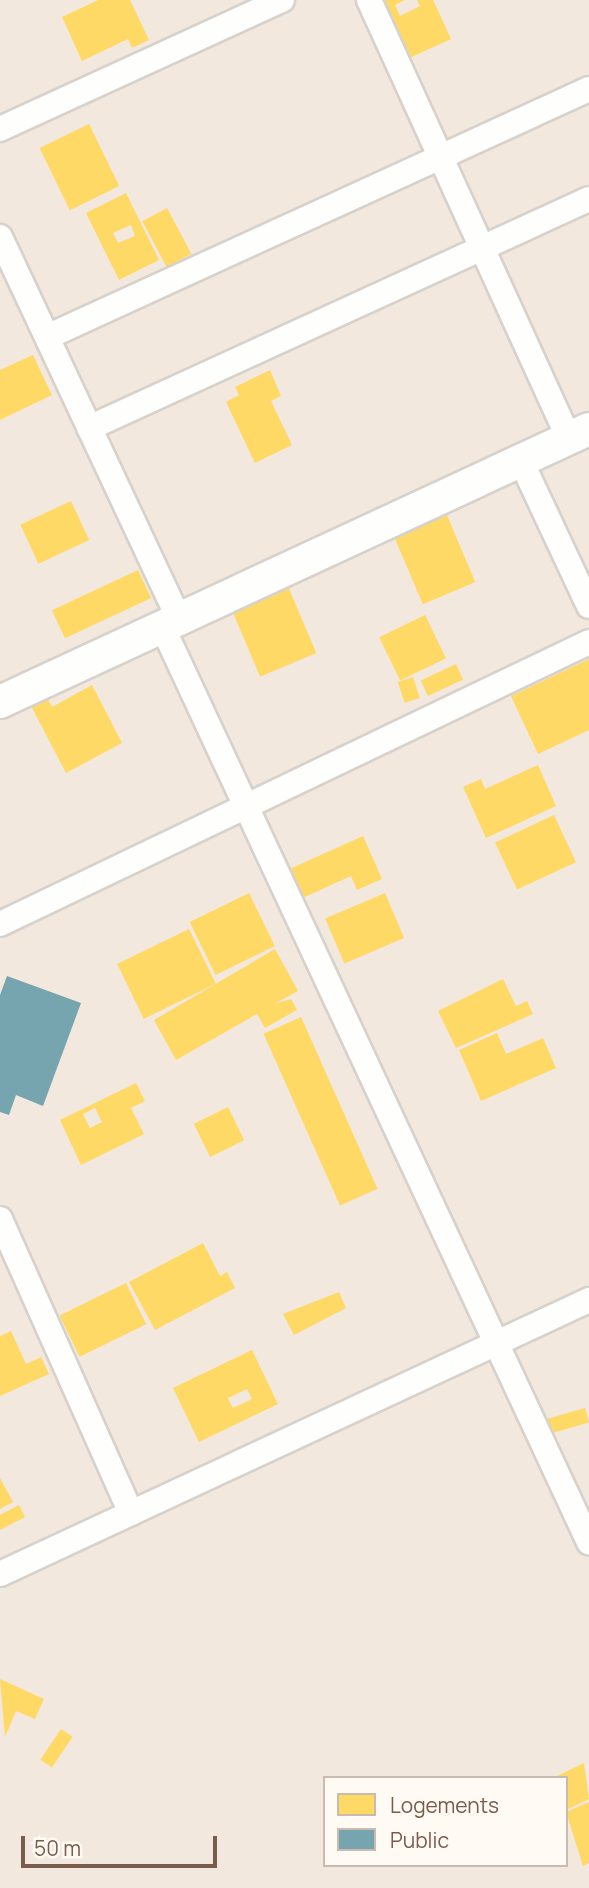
<!DOCTYPE html>
<html>
<head>
<meta charset="utf-8">
<style>
	body { margin:0 }
	#map { position:relative; width:589px; height:1888px; overflow:hidden; background:#f9f5f0; font-family:Manrope,sans-serif }
	div>[style] { position:absolute }
	.residential>* { inset:0; background:#f2e8de }
	.homes>* { inset:0; background:#ffd966; transform-origin:0 0 }
	.public>* { inset:0; background:#76a5af }
	.roads { filter:drop-shadow(2px 0 #d7d1cb) drop-shadow(-2px 0 #d7d1cb) drop-shadow(0 2px #d7d1cb) drop-shadow(0 -2px #d7d1cb) }
	.minor>* { height:24px; margin:-12px; padding:0 12px; transform-origin:12px; border-radius:12px; background:#fefefd }
	.tertiary>* { height:32px; margin:-16px; padding:0 16px; transform-origin:16px; border-radius:16px; background:#fefefd }
	span { translate:-50% -50%; white-space:nowrap; text-align:center; line-height:1.15; -webkit-text-stroke:7px #fffaf3; paint-order:stroke }
	.legend { position:absolute; left:323px; top:1776px; width:245px; height:91px; box-sizing:border-box; background:#fffaf3; border:2px solid #cabbb1; margin:0; padding:9px 12px; list-style:none; font-size:21px; color:#7a5c4d }
	.legend li { display:flex; align-items:center; gap:14px; height:35px }
	.legend b { width:35px; border:2px solid #cabbb1 }
	.scale { position:absolute; left:21px; top:1836px; width:196px; height:32px; box-sizing:border-box; border:4px solid #7a5c4d; border-top:0; padding-left:9px; font-size:21px; line-height:24px; white-space:nowrap; color:#7a5c4d; -webkit-text-stroke:5px #fffaf3; paint-order:stroke }
</style>
</head>
<body>
<div id="map">
	<div class="residential">
		<div style="clip-path:polygon(evenodd,0 0,589px 0,589px 1888px,0 1888px,0 0,325px 1778px,566px 1778px,566px 1865px,325px 1865px,325px 1778px)"></div>
	</div>
	<div class="homes">
		<div style="clip-path:polygon(98px 0,130px 0,149px 40px,132px 48px,128px 39px,82px 61px,62px 17px)"></div>
		<div style="clip-path:polygon(375px 0,405px 0,395px 5px,400px 16px,420px 6px,417px 0,433px 0,451px 39px,403px 61px)"></div>
		<div style="left:89px;top:124px;width:69px;height:55px;rotate:64deg"></div>
		<div style="clip-path:polygon(evenodd,126px 193px,159px 260px,119px 280px,86px 213px,126px 193px,131px 225px,135px 236px,118px 243px,113px 233px,131px 225px)"></div>
		<div style="left:167px;top:208px;width:52px;height:28px;rotate:62deg"></div>
		<div style="clip-path:polygon(33px 355px,52px 395px,0 420px,0 370px)"></div>
		<div style="clip-path:polygon(270px 370px,281px 396px,271px 401px,292px 445px,255px 463px,226px 402px,239px 395px,235px 387px)"></div>
		<div style="left:71px;top:501px;width:43px;height:56px;rotate:65deg"></div>
		<div style="left:446px;top:513px;width:75px;height:57px;rotate:67deg"></div>
		<div style="left:138px;top:570px;width:31px;height:95px;rotate:65deg"></div>
		<div style="left:287px;top:584px;width:75px;height:61px;rotate:67deg"></div>
		<div style="left:425px;top:615px;width:48px;height:51px;rotate:64deg"></div>
		<div style="clip-path:polygon(589px 659px,589px 730px,538px 754px,511px 696px)"></div>
		<div style="left:456px;top:664px;width:17px;height:39px;rotate:65deg"></div>
		<div style="left:413px;top:677px;width:22px;height:16px;rotate:72deg"></div>
		<div style="clip-path:polygon(92px 685px,122px 743px,66px 773px,31px 706px,47px 698px,52px 707px)"></div>
		<div style="clip-path:polygon(538px 765px,556px 806px,486px 838px,463px 787px,481px 779px,485px 789px)"></div>
		<div style="left:554px;top:815px;width:52px;height:65px;rotate:65deg"></div>
		<div style="clip-path:polygon(363px 836px,382px 879px,357px 890px,351px 876px,296px 901px,283px 872px)"></div>
		<div style="left:249px;top:893px;width:59px;height:66px;rotate:64deg"></div>
		<div style="left:385px;top:893px;width:49px;height:65px;rotate:67deg"></div>
		<div style="left:189px;top:929px;width:61px;height:80px;rotate:64deg"></div>
		<div style="clip-path:polygon(275px 949px,298px 991px,274px 1004px,291px 999px,297px 1010px,265px 1028px,257px 1014px,176px 1060px,154px 1020px)"></div>
		<div style="clip-path:polygon(503px 979px,516px 1006px,527px 1001px,533px 1014px,456px 1048px,438px 1011px)"></div>
		<div style="left:301px;top:1017px;width:188px;height:41px;rotate:66deg"></div>
		<div style="clip-path:polygon(497px 1033px,506px 1054px,543px 1038px,556px 1068px,481px 1101px,459px 1050px)"></div>
		<div style="clip-path:polygon(evenodd,136px 1083px,145px 1101px,131px 1108px,144px 1134px,81px 1165px,60px 1120px,136px 1083px,95px 1108px,102px 1122px,90px 1128px,83px 1114px,95px 1108px)"></div>
		<div style="left:228px;top:1107px;width:37px;height:38px;rotate:64deg"></div>
		<div style="clip-path:polygon(203px 1243px,220px 1276px,227px 1272px,235px 1288px,155px 1330px,129px 1282px)"></div>
		<div style="left:126px;top:1283px;width:46px;height:74px;rotate:64deg"></div>
		<div style="clip-path:polygon(339px 1292px,346px 1308px,294px 1335px,283px 1314px)"></div>
		<div style="clip-path:polygon(11px 1331px,26px 1364px,41px 1357px,49px 1374px,0 1396px,0 1336px)"></div>
		<div style="clip-path:polygon(evenodd,252px 1350px,278px 1404px,199px 1442px,173px 1388px,252px 1350px,247px 1389px,252px 1399px,233px 1408px,228px 1398px,247px 1389px)"></div>
		<div style="left:585px;top:1408px;width:15px;height:39px;rotate:74deg"></div>
		<div style="clip-path:polygon(0 1478px,13px 1502px,0 1509px)"></div>
		<div style="clip-path:polygon(19px 1505px,25px 1517px,0 1530px,0 1515px)"></div>
		<div style="clip-path:polygon(0 1679px,44px 1699px,35px 1719px,16px 1711px,5px 1737px)"></div>
		<div style="left:61px;top:1729px;width:14px;height:37px;rotate:34deg"></div>
		<div style="clip-path:polygon(584px 1763px,589px 1799px,566px 1810px,566px 1778px,553px 1778px)"></div>
		<div style="clip-path:polygon(589px 1802px,589px 1863px,583px 1866px,566px 1812px)"></div>
	</div>
	<div class="public">
		<div style="clip-path:polygon(7px 976px,81px 1003px,43px 1106px,16px 1095px,9px 1115px,0 1112px,0 995px)"></div>
	</div>
	<div class="roads">
		<div class="minor">
			<div style="left:369px;top:0;width:482px;rotate:65.5deg"></div>
			<div style="left:0;top:129px;width:310px;rotate:-24.6deg"></div>
			<div style="left:0;top:237px;width:422px;rotate:64.9deg"></div>
			<div style="left:47px;top:337px;width:596px;rotate:-24.59deg"></div>
			<div style="left:89px;top:428px;width:550px;rotate:-24.61deg"></div>
			<div style="left:521px;top:461px;width:160px;rotate:64.9deg"></div>
			<div style="left:162px;top:626px;width:1011px;rotate:65.01deg"></div>
			<div style="left:0;top:924px;width:653px;rotate:-25.58deg"></div>
			<div style="left:0;top:1219px;width:322px;rotate:66deg"></div>
			<div style="left:0;top:1574px;width:650px;rotate:-24.95deg"></div>
		</div>
		<div class="tertiary">
			<div style="left:0;top:702px;width:649px;rotate:-24.87deg"></div>
		</div>
	</div>
	<ul class="legend">
	<li><b style="height:19px;background:#ffd966"></b>Logements</li>
	<li><b style="height:19px;background:#76a5af"></b>Public</li>
	</ul>
	<div class="scale">50 m</div>
</div>
</body>
</html>
